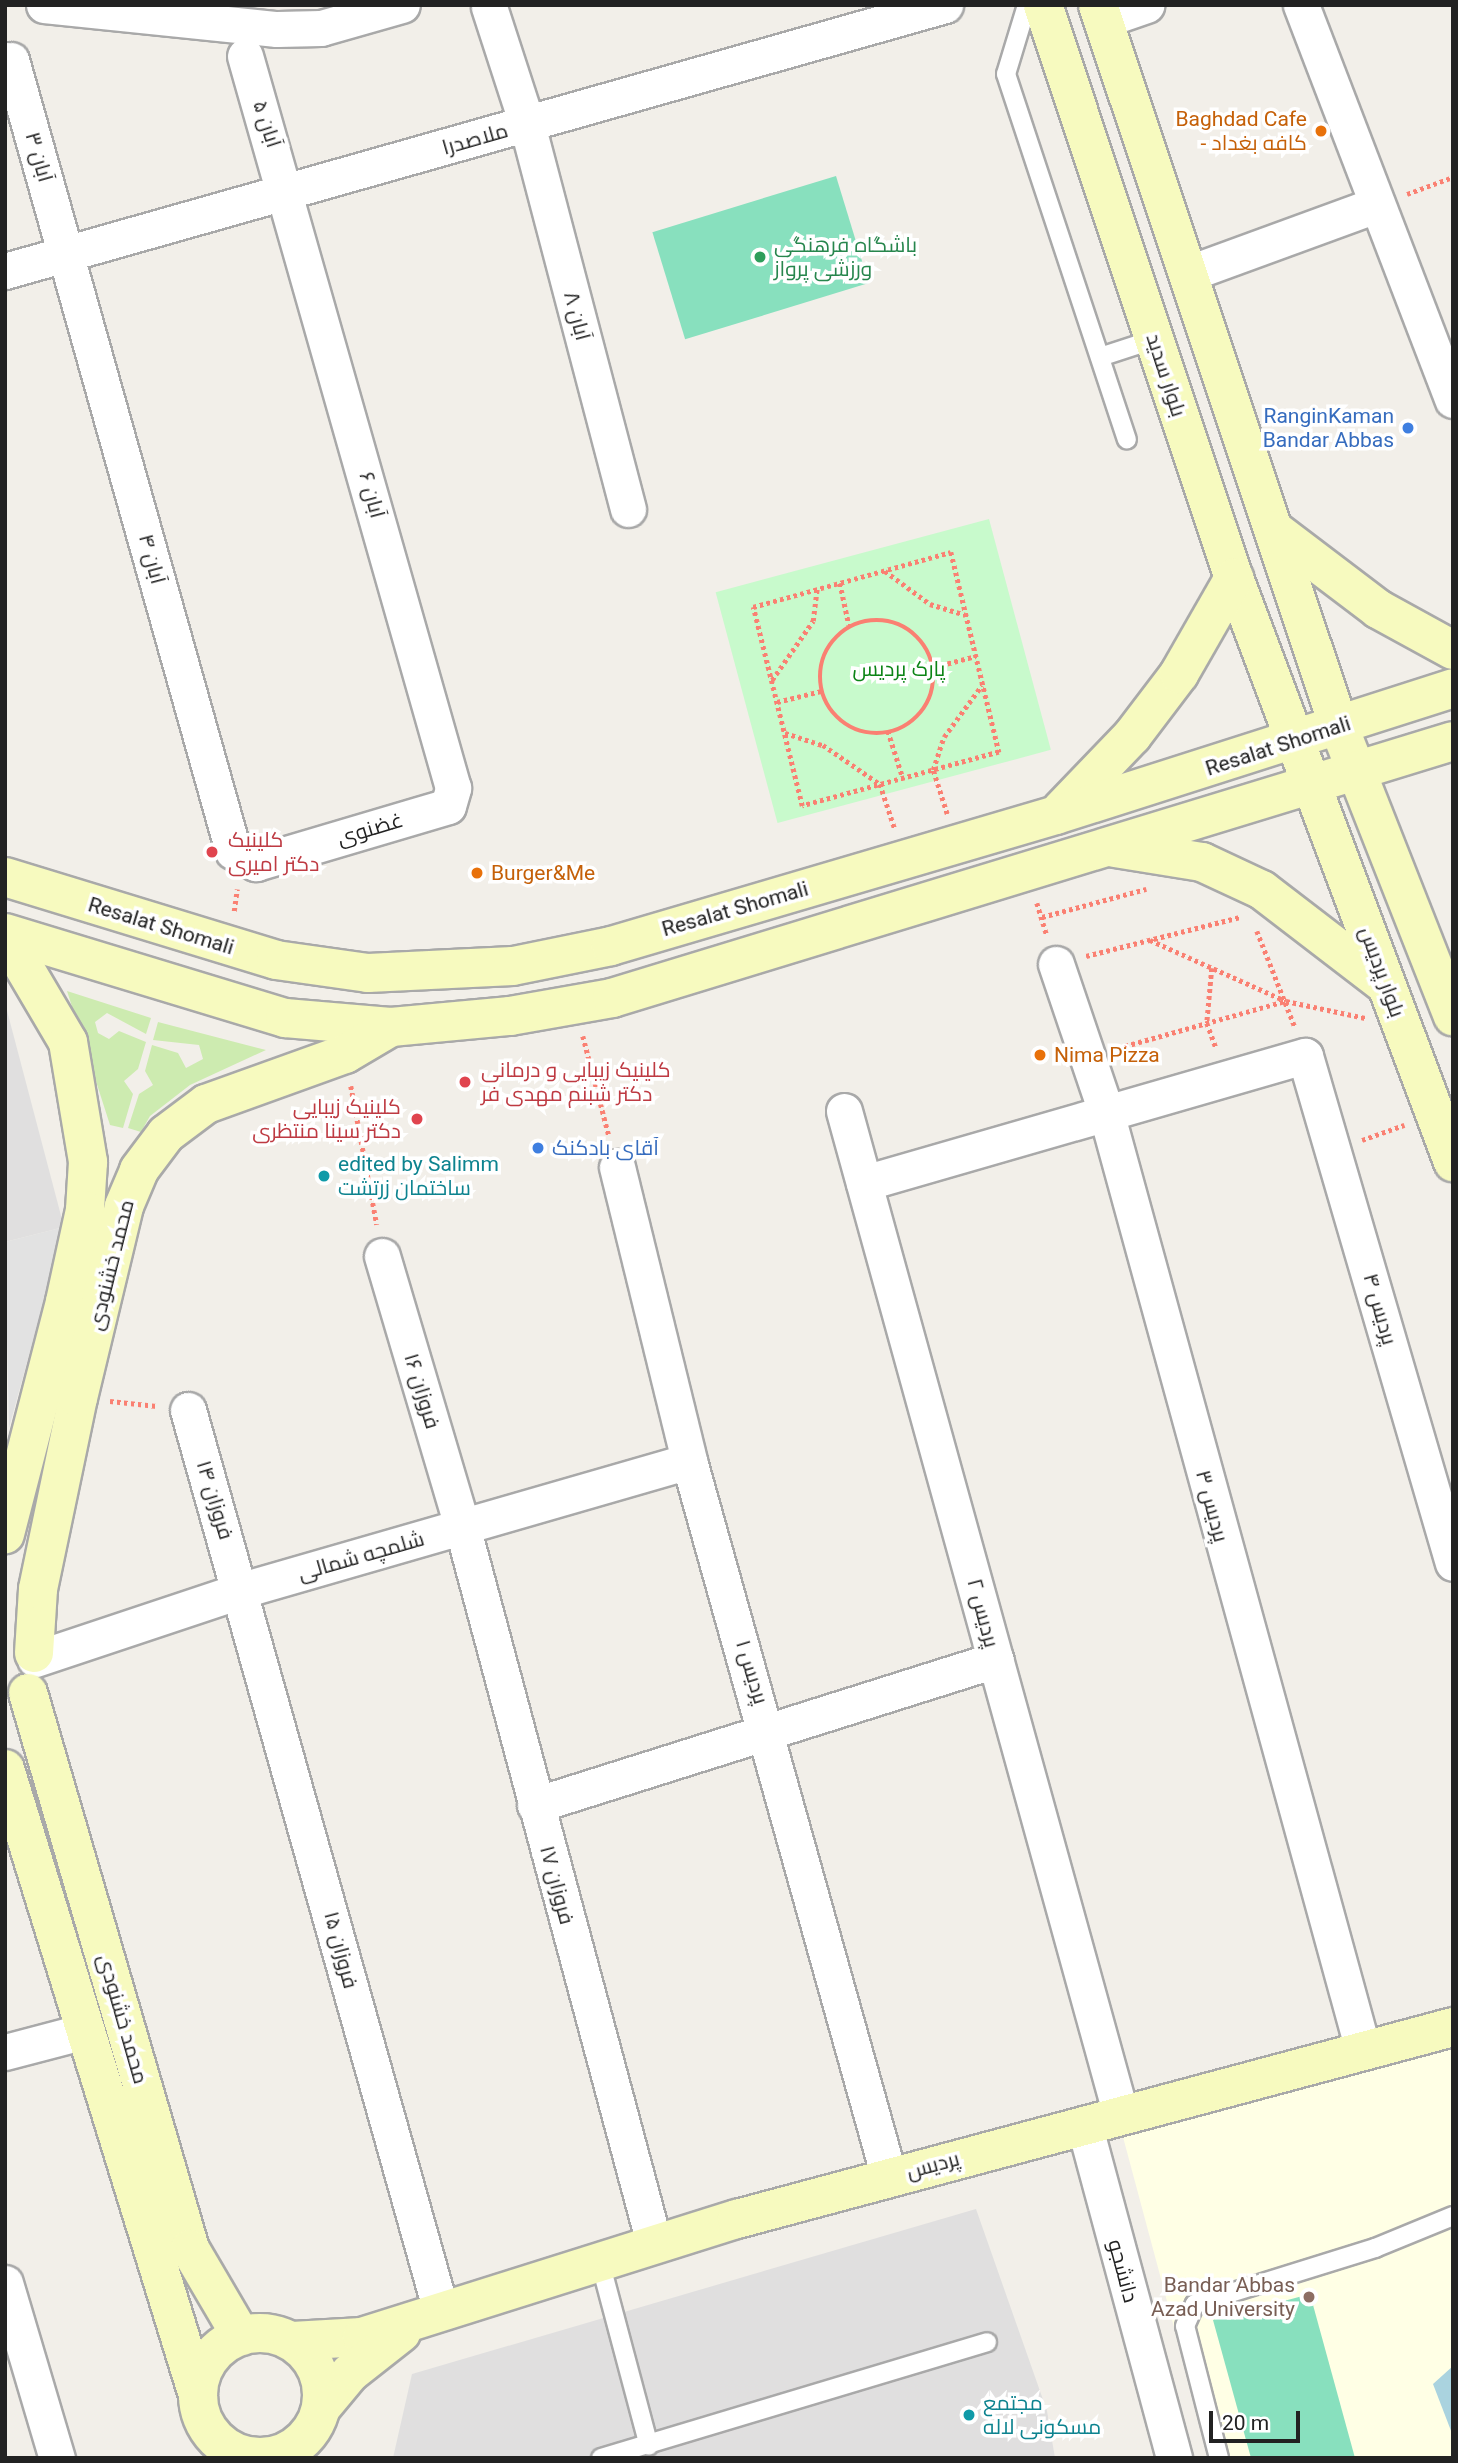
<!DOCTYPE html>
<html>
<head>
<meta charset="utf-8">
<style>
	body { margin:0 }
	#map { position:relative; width:1458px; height:2463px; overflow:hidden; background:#f2efe9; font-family:Roboto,Cairo,sans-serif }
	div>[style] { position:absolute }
	.residential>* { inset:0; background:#e0dfdf }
	.education>* { inset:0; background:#ffffe5 }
	.grass>* { inset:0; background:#cdebb0 }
	.park>* { inset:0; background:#c8facc; transform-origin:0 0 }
	.pitch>* { inset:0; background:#88e0be; transform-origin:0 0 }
	.parking>* { inset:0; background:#e2e2e2 }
	.water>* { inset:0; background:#aad3df }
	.path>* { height:4.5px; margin-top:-2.25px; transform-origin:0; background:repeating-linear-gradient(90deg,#fa8072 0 3.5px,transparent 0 7px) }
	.path>.ring { margin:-2.25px; padding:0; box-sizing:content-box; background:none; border:4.5px solid #fa8072; border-radius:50% }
	.roads { filter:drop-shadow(2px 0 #a9a9a9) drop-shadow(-2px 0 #a9a9a9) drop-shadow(0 2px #a9a9a9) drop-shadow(0 -2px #a9a9a9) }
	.lane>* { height:18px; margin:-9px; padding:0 9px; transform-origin:9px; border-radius:9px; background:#fff }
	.street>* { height:35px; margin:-17.5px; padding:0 17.5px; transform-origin:17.5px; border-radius:17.5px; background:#fff }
	.secondary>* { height:38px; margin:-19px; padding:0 19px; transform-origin:19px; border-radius:19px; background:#f7fabf }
	.secondary>.ring { margin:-19px; padding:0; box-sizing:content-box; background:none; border:38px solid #f7fabf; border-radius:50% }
	.dots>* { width:19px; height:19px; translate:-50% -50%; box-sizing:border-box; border:4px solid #fff; border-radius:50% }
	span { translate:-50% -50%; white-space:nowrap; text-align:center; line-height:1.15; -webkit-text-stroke:7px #fff; paint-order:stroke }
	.food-label { font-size:21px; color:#c56008 }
	.right { translate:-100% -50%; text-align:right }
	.left { translate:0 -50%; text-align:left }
	.street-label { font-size:21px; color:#222 }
	.leisure-label { font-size:21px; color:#27864d }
	.shop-label { font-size:21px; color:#366cbe }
	.park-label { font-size:21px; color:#0c8416 }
	.health-label { font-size:21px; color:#be3a42 }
	.culture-label { font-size:21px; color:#0d838f }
	.education-label { font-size:21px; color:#785e54 }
	.frame { position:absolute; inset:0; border:7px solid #222; pointer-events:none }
	.scale { position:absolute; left:1209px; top:2411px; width:91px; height:32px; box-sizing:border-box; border:4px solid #222; border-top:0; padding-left:9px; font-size:21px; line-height:24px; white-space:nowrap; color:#222; -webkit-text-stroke:5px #fff; paint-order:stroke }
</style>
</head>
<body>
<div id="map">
	<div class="residential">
		<div style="clip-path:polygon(5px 1003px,64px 1227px,5px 1242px)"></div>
		<div style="clip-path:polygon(976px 2209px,1047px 2411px,1055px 2458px,393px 2458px,412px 2374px)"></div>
	</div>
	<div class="education">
		<div style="clip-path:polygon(1453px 2048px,1453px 2458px,1209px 2458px,1123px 2137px)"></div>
	</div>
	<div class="grass">
		<div style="clip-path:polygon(67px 991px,151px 1018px,146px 1034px,107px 1013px,95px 1022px,98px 1033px,109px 1039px,119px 1031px,146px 1042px,138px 1069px,124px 1081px,133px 1094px,123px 1128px,110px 1125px)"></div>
		<div style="clip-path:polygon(158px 1022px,266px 1050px,190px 1085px,150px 1116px,141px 1132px,128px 1128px,139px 1094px,153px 1085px,145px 1071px,152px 1045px,178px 1053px,186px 1068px,203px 1059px,199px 1045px,153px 1040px)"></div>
	</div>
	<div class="park">
		<div style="left:989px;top:519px;width:239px;height:283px;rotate:75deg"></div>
	</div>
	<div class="pitch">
		<div style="left:836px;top:176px;width:112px;height:192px;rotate:73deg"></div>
		<div style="clip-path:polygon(1310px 2294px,1355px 2458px,1251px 2458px,1213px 2320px)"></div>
	</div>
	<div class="parking">
		<div style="clip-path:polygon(64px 1227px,9px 1428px,5px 1242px)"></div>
	</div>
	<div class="water">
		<div style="clip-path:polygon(1453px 2366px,1453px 2436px,1433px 2384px)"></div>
	</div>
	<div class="path">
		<div style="left:1407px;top:194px;width:49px;rotate:-20.3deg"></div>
		<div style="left:951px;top:552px;width:206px;rotate:76.5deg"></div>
		<div style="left:999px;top:752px;width:204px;rotate:164.7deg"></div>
		<div style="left:802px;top:806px;width:205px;rotate:-103.8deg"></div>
		<div style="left:753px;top:607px;width:205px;rotate:-15.5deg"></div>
		<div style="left:885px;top:571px;width:56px;rotate:36.3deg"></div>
		<div style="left:930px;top:604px;width:37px;rotate:17deg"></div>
		<div style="left:840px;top:583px;width:43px;rotate:77.9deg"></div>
		<div class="ring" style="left:820px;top:620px;width:109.5px;height:109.5px"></div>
		<div style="left:934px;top:667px;width:43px;rotate:-14.7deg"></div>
		<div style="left:772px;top:680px;width:72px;rotate:-55.2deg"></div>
		<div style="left:813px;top:621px;width:32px;rotate:-83deg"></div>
		<div style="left:777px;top:702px;width:45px;rotate:-14deg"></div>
		<div style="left:888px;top:731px;width:49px;rotate:72.3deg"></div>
		<div style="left:785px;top:733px;width:40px;rotate:18deg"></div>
		<div style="left:823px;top:745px;width:69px;rotate:34.4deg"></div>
		<div style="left:880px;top:784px;width:47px;rotate:71.6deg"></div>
		<div style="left:947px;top:814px;width:46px;rotate:-107.7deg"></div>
		<div style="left:933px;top:770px;width:35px;rotate:-72deg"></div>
		<div style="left:944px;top:737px;width:64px;rotate:-53.8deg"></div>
		<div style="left:1037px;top:903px;width:34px;rotate:73deg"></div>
		<div style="left:234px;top:911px;width:22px;rotate:-82deg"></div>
		<div style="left:1042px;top:917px;width:108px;rotate:-15.1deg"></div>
		<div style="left:1257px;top:931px;width:103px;rotate:68.4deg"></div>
		<div style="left:1150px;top:940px;width:149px;rotate:24.2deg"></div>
		<div style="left:1286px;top:1001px;width:81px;rotate:12.1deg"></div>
		<div style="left:1086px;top:956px;width:159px;rotate:-14.2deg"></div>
		<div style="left:1212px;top:968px;width:55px;rotate:95.2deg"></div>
		<div style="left:1207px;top:1023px;width:27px;rotate:70deg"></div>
		<div style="left:583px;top:1036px;width:103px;rotate:75.4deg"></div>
		<div style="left:1118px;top:1048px;width:173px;rotate:-15.7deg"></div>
		<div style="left:351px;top:1086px;width:141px;rotate:79.4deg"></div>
		<div style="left:1362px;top:1140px;width:45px;rotate:-19.7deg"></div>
		<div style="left:110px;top:1401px;width:47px;rotate:6.1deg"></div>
	</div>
	<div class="roads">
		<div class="lane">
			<div style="left:1027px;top:5px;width:72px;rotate:106.9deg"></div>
			<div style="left:1006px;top:74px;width:385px;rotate:71.7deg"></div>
			<div style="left:1100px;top:357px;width:58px;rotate:-18.1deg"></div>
			<div style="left:600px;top:2262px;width:190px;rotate:75.1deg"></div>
			<div style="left:601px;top:2458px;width:403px;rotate:-16.7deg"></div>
			<div style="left:1219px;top:2458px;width:136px;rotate:-104.4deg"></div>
			<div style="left:1185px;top:2326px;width:24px;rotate:-66deg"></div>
			<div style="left:1195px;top:2304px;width:189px;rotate:-17.3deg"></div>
			<div style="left:1375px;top:2248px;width:84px;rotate:-22.3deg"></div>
		</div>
		<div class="street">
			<div style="left:44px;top:5px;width:234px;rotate:5.9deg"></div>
			<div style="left:277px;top:29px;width:44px;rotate:-1.3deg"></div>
			<div style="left:321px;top:28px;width:84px;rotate:-15.9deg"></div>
			<div style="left:1301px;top:5px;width:423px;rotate:69deg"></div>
			<div style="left:489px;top:7px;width:123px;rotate:72deg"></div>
			<div style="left:527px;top:124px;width:398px;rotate:75.3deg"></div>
			<div style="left:1103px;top:20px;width:46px;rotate:-19.2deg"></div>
			<div style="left:11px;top:60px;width:822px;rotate:74.32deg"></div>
			<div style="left:233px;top:851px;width:26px;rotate:28deg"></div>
			<div style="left:256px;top:863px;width:200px;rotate:-16.5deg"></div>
			<div style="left:448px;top:806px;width:19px;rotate:-74deg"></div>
			<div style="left:453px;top:788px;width:761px;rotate:-105.86deg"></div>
			<div style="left:5px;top:271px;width:977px;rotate:-15.8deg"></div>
			<div style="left:1187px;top:274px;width:198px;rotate:-20.1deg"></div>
			<div style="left:1056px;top:964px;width:156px;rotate:71.3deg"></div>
			<div style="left:1106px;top:1112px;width:973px;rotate:74.68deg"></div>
			<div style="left:844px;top:1111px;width:1042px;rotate:74.58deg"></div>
			<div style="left:617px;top:1167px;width:303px;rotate:76.2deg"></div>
			<div style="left:689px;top:1461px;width:743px;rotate:74.39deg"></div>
			<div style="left:864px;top:1183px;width:459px;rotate:-16.1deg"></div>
			<div style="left:1305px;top:1056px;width:528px;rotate:73.73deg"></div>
			<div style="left:382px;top:1256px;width:282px;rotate:73.5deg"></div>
			<div style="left:462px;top:1526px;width:742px;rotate:75.01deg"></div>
			<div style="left:188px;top:1410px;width:936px;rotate:74.32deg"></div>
			<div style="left:35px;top:1659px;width:218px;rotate:-18.4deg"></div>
			<div style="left:242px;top:1590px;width:465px;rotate:-16.1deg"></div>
			<div style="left:535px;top:1805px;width:483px;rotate:-17.5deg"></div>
			<div style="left:5px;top:2052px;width:83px;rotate:-14.7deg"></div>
			<div style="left:1084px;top:2124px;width:346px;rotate:74.9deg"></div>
			<div style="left:5px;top:2283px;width:183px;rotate:73.5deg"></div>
		</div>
		<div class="secondary">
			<div style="left:1043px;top:5px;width:604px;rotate:71.57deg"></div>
			<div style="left:1234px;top:578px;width:624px;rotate:69.44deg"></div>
			<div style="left:1098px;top:5px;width:761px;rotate:71.54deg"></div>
			<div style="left:1339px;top:727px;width:311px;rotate:68.5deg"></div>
			<div style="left:1274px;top:530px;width:131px;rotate:37.2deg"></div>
			<div style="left:1378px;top:609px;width:85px;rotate:28.7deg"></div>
			<div style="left:1061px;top:810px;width:103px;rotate:-46.2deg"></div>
			<div style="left:1132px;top:736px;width:78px;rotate:-52.8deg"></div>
			<div style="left:1179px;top:674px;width:111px;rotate:-60.2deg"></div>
			<div style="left:1115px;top:848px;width:88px;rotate:9.1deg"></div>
			<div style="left:1202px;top:862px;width:66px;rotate:25deg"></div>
			<div style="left:1262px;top:890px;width:156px;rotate:37.5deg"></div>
			<div style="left:5px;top:877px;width:283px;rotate:17deg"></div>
			<div style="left:276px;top:960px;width:93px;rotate:8deg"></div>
			<div style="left:368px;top:973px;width:145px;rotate:-2.8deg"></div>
			<div style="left:513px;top:966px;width:100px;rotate:-11.5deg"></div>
			<div style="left:611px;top:946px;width:464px;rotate:-16.4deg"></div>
			<div style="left:1056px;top:815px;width:417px;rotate:-17.7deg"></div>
			<div style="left:5px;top:933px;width:293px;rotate:16.9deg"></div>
			<div style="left:285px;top:1018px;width:106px;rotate:4.9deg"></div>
			<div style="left:391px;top:1027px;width:120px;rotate:-5.3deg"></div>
			<div style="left:510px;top:1016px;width:104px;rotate:-10deg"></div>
			<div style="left:612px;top:998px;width:879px;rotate:-16.99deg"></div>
			<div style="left:5px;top:935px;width:124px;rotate:59.5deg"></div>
			<div style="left:68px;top:1042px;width:122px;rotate:80.5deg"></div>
			<div style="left:88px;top:1162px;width:48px;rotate:93.6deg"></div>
			<div style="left:85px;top:1210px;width:94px;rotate:102.3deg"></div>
			<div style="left:65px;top:1302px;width:240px;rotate:104.5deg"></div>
			<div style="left:34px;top:1653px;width:64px;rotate:-86.4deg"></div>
			<div style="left:38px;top:1589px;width:195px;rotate:-78.2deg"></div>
			<div style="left:78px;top:1398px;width:197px;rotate:-76.5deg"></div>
			<div style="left:124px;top:1206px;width:39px;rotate:-67deg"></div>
			<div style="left:139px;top:1170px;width:45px;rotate:-53.1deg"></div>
			<div style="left:166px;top:1134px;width:50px;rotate:-36.9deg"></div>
			<div style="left:206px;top:1104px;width:148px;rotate:-19.8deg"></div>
			<div style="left:345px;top:1054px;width:53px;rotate:-30.4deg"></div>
			<div style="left:28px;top:1693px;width:579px;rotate:73.76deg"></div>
			<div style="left:190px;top:2249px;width:101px;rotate:59.6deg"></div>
			<div style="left:5px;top:1769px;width:655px;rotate:72.87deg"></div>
			<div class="ring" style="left:198px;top:2333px;width:86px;height:86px"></div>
			<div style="left:292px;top:2341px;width:70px;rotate:-3.3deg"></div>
			<div style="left:362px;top:2337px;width:393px;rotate:-17.5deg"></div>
			<div style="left:737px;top:2219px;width:741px;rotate:-15.01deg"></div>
			<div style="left:321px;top:2408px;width:45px;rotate:-50.4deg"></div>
			<div style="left:350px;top:2373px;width:65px;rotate:-38.1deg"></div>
		</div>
	</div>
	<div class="dots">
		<div style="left:1321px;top:131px;background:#e8710a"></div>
		<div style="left:760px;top:257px;background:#2e9e5b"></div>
		<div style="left:1408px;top:428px;background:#3f7fe0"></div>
		<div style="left:212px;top:852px;background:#e0444e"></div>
		<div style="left:477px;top:873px;background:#e8710a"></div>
		<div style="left:1040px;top:1055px;background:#e8710a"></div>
		<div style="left:465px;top:1082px;background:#e0444e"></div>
		<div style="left:417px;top:1119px;background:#e0444e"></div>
		<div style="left:538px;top:1148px;background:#3f7fe0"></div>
		<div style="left:324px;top:1176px;background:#0f9aa8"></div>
		<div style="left:1309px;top:2297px;background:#8d6e63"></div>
		<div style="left:969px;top:2415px;background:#0f9aa8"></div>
	</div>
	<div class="food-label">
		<span class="right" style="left:1307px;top:131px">Baghdad Cafe<br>- کافه بغداد</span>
		<span class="left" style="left:491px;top:873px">Burger&amp;Me</span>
		<span class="left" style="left:1054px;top:1055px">Nima Pizza</span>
	</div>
	<div class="street-label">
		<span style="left:267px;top:124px;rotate:72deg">آبان ۵</span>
		<span style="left:475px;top:139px;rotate:-16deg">ملاصدرا</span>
		<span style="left:39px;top:157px;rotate:74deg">آبان ۳</span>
		<span style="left:577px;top:316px;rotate:75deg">آبان ۸</span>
		<span style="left:1166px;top:375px;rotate:72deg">بلوار سدید</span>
		<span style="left:372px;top:495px;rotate:75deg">آبان ۶</span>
		<span style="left:152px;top:559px;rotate:75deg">آبان ۴</span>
		<span style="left:1278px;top:746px;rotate:-18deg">Resalat Shomali</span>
		<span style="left:370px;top:829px;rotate:-17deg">غضنوی</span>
		<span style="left:735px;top:909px;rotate:-16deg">Resalat Shomali</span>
		<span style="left:161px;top:926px;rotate:17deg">Resalat Shomali</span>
		<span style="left:1382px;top:972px;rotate:70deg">بلوار پردیس</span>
		<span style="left:111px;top:1265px;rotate:-76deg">محمد خشنودی</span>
		<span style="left:1380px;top:1309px;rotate:74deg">پردیس ۴</span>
		<span style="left:422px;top:1391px;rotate:73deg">فروزان ۱۶</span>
		<span style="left:215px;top:1500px;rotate:73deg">فروزان ۱۴</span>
		<span style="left:1212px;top:1506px;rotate:75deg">پردیس ۳</span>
		<span style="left:361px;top:1556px;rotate:-16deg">شلمچه شمالی</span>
		<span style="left:983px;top:1613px;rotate:75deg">پردیس ۲</span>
		<span style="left:752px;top:1672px;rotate:73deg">پردیس ۱</span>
		<span style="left:557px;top:1885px;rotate:75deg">فروزان ۱۷</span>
		<span style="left:341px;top:1950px;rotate:75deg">فروزان ۱۵</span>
		<span style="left:123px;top:2019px;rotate:74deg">محمد خشنودی</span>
		<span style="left:933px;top:2165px;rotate:-15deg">پردیس</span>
		<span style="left:1123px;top:2271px;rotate:75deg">دانشجو</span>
	</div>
	<div class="leisure-label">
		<span class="left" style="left:774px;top:257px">باشگاه فرهنگی<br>ورزشی پرواز</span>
	</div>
	<div class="shop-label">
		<span class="right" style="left:1394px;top:428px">RanginKaman<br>Bandar Abbas</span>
		<span class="left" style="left:552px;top:1148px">آقای بادکنک</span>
	</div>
	<div class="park-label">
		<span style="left:899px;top:669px">پارک پردیس</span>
	</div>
	<div class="health-label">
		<span class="left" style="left:228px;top:852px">کلینیک<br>دکتر امیری</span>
		<span class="left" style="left:481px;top:1082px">کلینیک زیبایی و درمانی<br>دکتر شبنم مهدی فر</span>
		<span class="right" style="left:401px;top:1119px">کلینیک زیبایی<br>دکتر سینا منتظری</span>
	</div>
	<div class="culture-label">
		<span class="left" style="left:338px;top:1176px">edited by Salimm<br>ساختمان زرتشت</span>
		<span class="left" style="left:983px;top:2415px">مجتمع<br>مسکونی لاله</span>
	</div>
	<div class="education-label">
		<span class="right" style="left:1295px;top:2297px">Bandar Abbas<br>Azad University</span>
	</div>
	<div class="frame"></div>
	<div class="scale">20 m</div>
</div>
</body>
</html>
